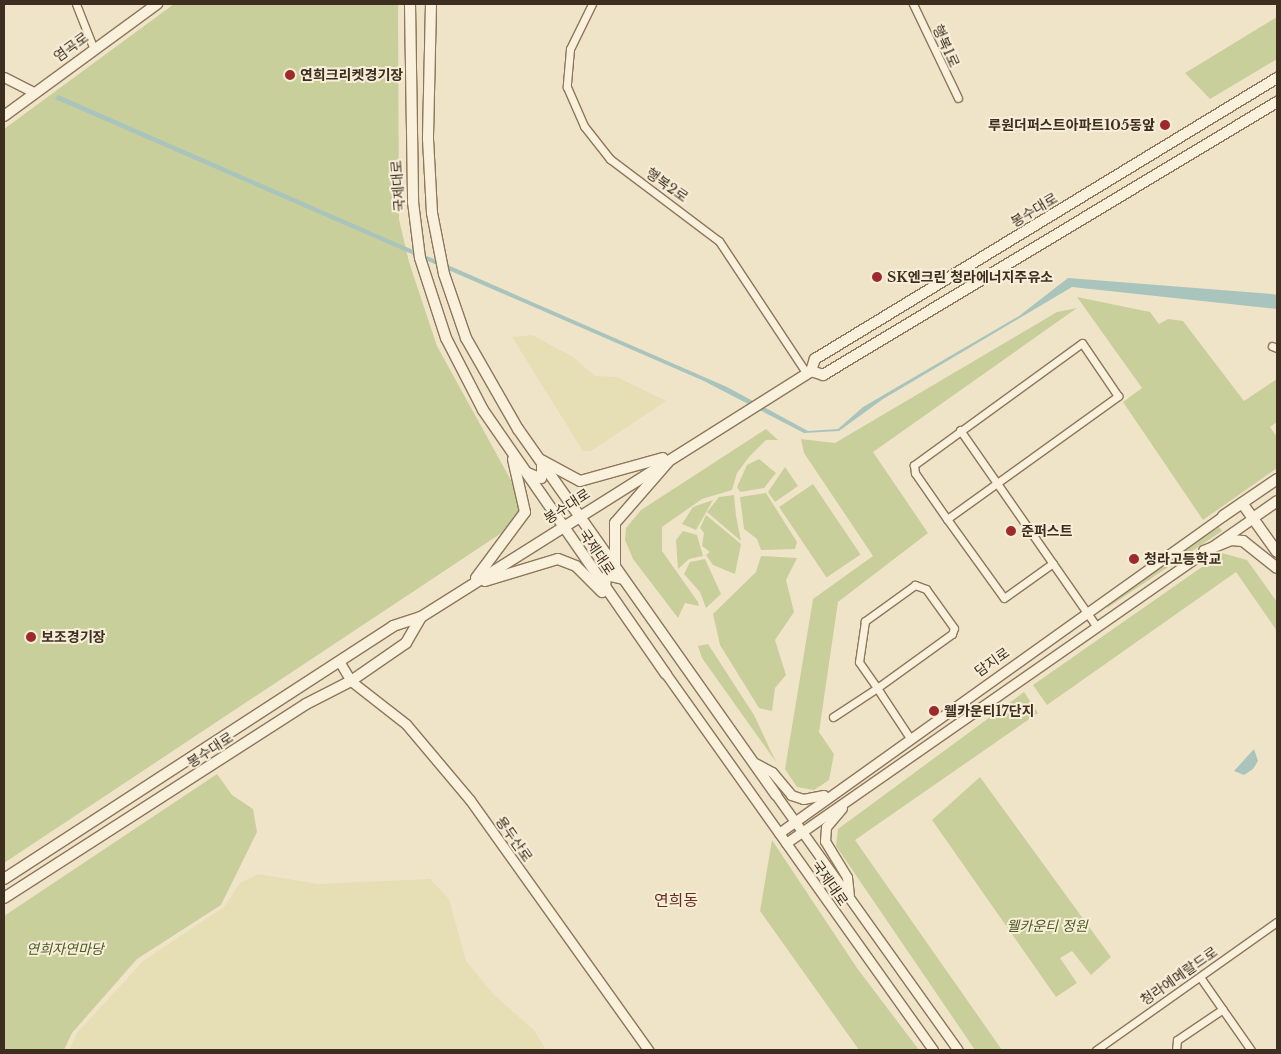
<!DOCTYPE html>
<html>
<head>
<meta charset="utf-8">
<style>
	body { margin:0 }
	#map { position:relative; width:1281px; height:1054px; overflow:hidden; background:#f0e4c8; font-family:"Libre Baskerville","Noto Sans KR",serif }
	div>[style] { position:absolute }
	.farmland>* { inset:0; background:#e6deb5 }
	.green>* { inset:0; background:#c9cf9b; transform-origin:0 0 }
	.water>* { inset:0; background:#a9c4bc }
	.roads { filter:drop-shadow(1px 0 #8d765c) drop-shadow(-1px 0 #8d765c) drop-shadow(0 1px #8d765c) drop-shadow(0 -1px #8d765c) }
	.minor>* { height:7px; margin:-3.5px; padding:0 3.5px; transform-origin:3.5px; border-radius:3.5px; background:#faf1dc }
	.tertiary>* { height:9px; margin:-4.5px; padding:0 4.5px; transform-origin:4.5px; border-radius:4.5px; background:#faf1dc }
	.secondary>* { height:10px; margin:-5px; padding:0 5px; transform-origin:5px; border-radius:5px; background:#faf1dc }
	.dots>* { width:14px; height:14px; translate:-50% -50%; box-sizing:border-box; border:2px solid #f7eed8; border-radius:50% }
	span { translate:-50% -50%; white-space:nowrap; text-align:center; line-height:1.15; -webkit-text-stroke:4px #f7eed8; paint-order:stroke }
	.street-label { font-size:14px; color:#3d2e20 }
	.poi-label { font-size:14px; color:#3d2e20; font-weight:700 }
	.left { translate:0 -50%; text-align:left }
	.right { translate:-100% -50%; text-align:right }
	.park-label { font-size:14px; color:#4d5a26; font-style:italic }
	.quarter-label { font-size:16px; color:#6b2e1e }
	.frame { position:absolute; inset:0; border:5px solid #3d2e20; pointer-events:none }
</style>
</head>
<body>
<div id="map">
	<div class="farmland">
		<div style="clip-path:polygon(532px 335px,573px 357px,595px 376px,617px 377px,666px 401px,591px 451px,583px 451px,512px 337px)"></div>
		<div style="clip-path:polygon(258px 874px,318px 884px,430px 879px,449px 899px,466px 961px,494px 995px,534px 1030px,546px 1050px,69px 1050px,77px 1033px,143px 961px,224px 907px,240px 883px)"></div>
	</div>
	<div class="green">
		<div style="clip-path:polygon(174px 4px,398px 4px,399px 219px,409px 262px,437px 346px,518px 493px,521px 508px,512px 525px,497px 536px,4px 863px,4px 129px)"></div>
		<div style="clip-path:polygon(1277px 17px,1277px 59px,1210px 99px,1185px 73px)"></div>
		<div style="clip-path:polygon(1077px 297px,1150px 312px,1159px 324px,1168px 319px,1183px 321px,1244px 401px,1277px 379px,1277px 422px,1270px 427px,1277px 437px,1277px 468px,1203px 520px,1123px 402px,1142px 388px)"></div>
		<div style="clip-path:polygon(1077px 308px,873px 452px,928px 533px,838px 602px,819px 732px,834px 754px,829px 780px,814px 790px,797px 787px,785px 769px,813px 599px,873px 556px,804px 453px,801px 439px,835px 443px,1057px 312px)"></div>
		<div style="clip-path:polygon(766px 429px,778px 440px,766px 440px,749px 457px,737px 473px,732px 490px,702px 499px,662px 527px,662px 551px,698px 602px,699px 606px,685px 603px,678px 618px,633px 559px,625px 540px,626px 528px,641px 510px)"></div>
		<div style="clip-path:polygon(759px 459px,776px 473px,764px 488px,740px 492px,737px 487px,747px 465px)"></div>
		<div style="clip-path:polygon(785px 467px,798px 486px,775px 502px,768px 492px)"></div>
		<div style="left:813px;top:484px;width:85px;height:41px;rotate:56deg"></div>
		<div style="clip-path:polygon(766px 493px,797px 542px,795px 549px,761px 550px,757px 539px,744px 529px,740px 497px)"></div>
		<div style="clip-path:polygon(734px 495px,736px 516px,741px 541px,707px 512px,719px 497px)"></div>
		<div style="clip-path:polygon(713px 500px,696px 530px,682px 524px,693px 507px)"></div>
		<div style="clip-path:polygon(706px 515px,741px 544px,735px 574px,713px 565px,706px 555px,710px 552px,702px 546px,704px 533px,700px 528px)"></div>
		<div style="clip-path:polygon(1219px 527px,1222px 531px,1107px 608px,1109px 603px)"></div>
		<div style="clip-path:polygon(683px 531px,697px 535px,703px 556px,689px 559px,678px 569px,676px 540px)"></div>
		<div style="clip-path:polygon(1222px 553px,1247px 560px,1277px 602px,1277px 631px,1236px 572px,1047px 705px,1033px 685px)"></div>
		<div style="clip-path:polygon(761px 556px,797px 558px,786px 580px,794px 612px,775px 640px,786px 675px,775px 688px,772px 711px,759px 708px,720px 645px,713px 614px,756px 572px)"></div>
		<div style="clip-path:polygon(705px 559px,721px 594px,706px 608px,700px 592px,684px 574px,690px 562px)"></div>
		<div style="clip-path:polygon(708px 644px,754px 715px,776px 762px,702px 658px,698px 646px)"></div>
		<div style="clip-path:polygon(1024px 692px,1038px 713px,855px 840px,1002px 1050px,975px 1050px,836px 846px,838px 829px)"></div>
		<div style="clip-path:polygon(217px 774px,232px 795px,253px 809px,257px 832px,221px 905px,137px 959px,72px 1033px,64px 1050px,4px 1050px,4px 916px)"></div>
		<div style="clip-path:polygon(980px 777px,1111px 957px,1091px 975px,1072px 951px,1060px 958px,1077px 983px,1056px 997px,932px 820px)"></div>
		<div style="clip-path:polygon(772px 840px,857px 968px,919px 1050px,859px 1050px,760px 911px)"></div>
	</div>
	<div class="water">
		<div style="clip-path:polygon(58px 95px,727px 387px,808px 431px,838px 429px,863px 407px,1019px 316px,1068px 278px,1272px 294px,1277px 295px,1277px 309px,1072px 287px,883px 399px,839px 431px,804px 433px,704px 381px,55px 99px)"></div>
		<div style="clip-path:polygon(1254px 749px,1258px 761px,1253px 769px,1244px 775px,1234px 771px)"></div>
	</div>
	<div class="roads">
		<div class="minor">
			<div style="left:76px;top:4px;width:46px;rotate:68.4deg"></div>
			<div style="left:592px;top:4px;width:50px;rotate:116.1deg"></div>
			<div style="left:570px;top:49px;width:38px;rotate:95deg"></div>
			<div style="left:567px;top:87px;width:43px;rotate:66.4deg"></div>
			<div style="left:584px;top:126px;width:42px;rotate:51.8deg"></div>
			<div style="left:610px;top:159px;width:136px;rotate:37deg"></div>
			<div style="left:719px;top:241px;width:159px;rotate:56.5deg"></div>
			<div style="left:913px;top:4px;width:104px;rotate:64.4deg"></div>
			<div style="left:1272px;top:346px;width:5px;rotate:22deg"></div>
			<div style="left:960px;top:430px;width:239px;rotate:55.2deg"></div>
			<div style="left:947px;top:519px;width:211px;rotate:-35.7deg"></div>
			<div style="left:1118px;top:396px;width:64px;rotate:-124.2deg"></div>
			<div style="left:1082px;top:343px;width:208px;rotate:144deg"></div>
			<div style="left:914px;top:465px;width:8px;rotate:83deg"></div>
			<div style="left:915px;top:473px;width:56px;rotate:55.2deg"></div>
			<div style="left:947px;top:519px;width:97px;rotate:54.2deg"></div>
			<div style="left:1004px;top:598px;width:60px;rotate:-35.5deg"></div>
			<div style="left:833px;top:717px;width:53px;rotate:-33.4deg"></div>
			<div style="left:877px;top:688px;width:92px;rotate:-35.8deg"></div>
			<div style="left:952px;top:634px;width:6px;rotate:-72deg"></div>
			<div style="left:954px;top:628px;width:48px;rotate:-125.7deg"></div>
			<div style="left:926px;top:589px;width:12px;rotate:-160deg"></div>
			<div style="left:915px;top:585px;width:62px;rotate:144.2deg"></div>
			<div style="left:865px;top:621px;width:41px;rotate:98.3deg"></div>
			<div style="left:859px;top:662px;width:32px;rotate:55deg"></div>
			<div style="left:877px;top:688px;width:60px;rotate:56.6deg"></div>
			<div style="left:1200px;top:977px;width:89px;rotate:55.1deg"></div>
			<div style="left:1096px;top:1050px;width:222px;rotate:-35.3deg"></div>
			<div style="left:1176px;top:1050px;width:10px;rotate:-84deg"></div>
			<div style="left:1177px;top:1040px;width:55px;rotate:-34deg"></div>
		</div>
		<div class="tertiary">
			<div style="left:4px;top:77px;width:33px;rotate:27deg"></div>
			<div style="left:527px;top:472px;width:15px;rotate:23deg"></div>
			<div style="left:541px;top:478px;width:15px;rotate:-90deg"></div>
			<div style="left:605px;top:588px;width:13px;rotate:-86deg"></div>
			<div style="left:606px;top:575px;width:17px;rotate:13deg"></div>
			<div style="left:339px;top:661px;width:23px;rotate:59deg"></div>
			<div style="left:351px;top:681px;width:70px;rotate:38deg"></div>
			<div style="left:406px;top:724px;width:99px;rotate:49.9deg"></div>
			<div style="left:470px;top:800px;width:307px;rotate:54.5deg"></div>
			<div style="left:666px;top:674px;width:461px;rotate:54.6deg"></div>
			<div style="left:755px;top:763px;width:19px;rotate:28deg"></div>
			<div style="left:772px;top:772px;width:30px;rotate:50deg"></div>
			<div style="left:791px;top:795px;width:13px;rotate:18deg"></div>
			<div style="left:803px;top:799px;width:21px;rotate:-11deg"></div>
			<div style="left:776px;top:795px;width:313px;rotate:54.5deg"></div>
			<div style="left:842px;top:808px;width:25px;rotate:130deg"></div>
			<div style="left:826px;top:827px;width:14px;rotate:94deg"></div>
			<div style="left:825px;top:841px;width:42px;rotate:58.6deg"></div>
			<div style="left:847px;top:877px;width:18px;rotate:84deg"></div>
			<div style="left:779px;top:833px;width:546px;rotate:-35.53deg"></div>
			<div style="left:786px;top:843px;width:569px;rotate:-34.84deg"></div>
		</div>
		<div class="secondary">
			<div style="left:410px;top:4px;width:198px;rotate:89.1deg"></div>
			<div style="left:413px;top:202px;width:56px;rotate:82.9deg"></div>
			<div style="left:420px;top:258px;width:84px;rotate:72deg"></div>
			<div style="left:446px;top:338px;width:81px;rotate:62.8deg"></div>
			<div style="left:483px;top:410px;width:321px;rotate:55.3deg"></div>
			<div style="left:431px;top:4px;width:135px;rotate:91.3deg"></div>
			<div style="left:428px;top:139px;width:74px;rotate:86.9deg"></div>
			<div style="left:432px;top:213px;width:62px;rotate:78.9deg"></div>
			<div style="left:444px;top:274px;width:68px;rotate:71deg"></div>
			<div style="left:466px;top:338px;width:105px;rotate:60.3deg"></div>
			<div style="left:518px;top:429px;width:448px;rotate:54.8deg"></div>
			<div style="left:4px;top:116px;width:190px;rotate:-36.2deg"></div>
			<div style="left:811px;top:371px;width:13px;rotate:18deg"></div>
			<div style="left:823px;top:375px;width:530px;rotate:-31.02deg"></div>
			<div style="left:541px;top:460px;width:44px;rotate:28.3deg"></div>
			<div style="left:580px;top:481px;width:86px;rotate:-15.5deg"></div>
			<div style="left:1242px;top:503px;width:60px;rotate:54.5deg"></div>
			<div style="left:1223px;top:516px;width:65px;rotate:-34.4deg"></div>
			<div style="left:1253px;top:518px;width:29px;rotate:-35deg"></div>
			<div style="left:1204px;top:551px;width:29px;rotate:-22deg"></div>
			<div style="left:1231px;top:540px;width:12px;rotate:5deg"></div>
			<div style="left:1243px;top:541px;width:43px;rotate:38.5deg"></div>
			<div style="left:615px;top:568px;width:45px;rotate:-90deg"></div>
			<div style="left:615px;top:523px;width:81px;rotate:-49deg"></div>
			<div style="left:476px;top:578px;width:82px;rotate:-53.4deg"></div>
			<div style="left:525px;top:512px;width:54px;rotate:-102.8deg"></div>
			<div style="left:485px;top:581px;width:76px;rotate:-16.8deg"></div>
			<div style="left:558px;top:559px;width:19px;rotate:21deg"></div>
			<div style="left:576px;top:566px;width:37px;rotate:45deg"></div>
			<div style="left:4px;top:879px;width:464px;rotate:-33deg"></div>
			<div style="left:393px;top:626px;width:29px;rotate:-18deg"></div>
			<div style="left:421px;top:617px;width:461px;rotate:-32.2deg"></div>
			<div style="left:811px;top:371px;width:13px;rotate:-72deg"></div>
			<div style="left:815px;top:359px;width:541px;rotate:-31.31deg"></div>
			<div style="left:4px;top:898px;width:359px;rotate:-32.7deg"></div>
			<div style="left:306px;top:704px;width:51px;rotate:-27.1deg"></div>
			<div style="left:351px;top:681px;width:67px;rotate:-34.6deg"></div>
			<div style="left:406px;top:643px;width:30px;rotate:-60deg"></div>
		</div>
	</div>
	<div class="dots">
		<div style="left:290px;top:75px;background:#9e2a2b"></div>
		<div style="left:1165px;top:125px;background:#9e2a2b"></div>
		<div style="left:877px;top:277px;background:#9e2a2b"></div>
		<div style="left:1011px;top:531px;background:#9e2a2b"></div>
		<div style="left:1134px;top:559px;background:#9e2a2b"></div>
		<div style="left:31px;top:637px;background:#9e2a2b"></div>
		<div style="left:934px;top:711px;background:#9e2a2b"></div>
	</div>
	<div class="street-label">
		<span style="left:946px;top:46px;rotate:66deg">행복1로</span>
		<span style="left:71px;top:47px;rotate:-36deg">염곡로</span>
		<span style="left:667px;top:185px;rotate:35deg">행복2로</span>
		<span style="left:398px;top:186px;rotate:-94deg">국제대로</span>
		<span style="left:1034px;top:210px;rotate:-31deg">봉수대로</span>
		<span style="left:567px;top:506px;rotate:-33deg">봉수대로</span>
		<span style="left:597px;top:552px;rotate:56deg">국제대로</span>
		<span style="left:992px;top:662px;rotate:-35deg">담지로</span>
		<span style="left:210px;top:750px;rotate:-33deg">봉수대로</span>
		<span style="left:514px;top:839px;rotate:55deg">용두산로</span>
		<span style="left:830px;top:883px;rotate:55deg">국제대로</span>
		<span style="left:1179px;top:976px;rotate:-35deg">청라에메랄드로</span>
	</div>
	<div class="poi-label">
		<span class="left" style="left:300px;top:75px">연희크리켓경기장</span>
		<span class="right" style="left:1155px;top:125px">루원더퍼스트아파트105동앞</span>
		<span class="left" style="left:887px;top:277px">SK엔크린 청라에너지주유소</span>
		<span class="left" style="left:1021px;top:531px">준퍼스트</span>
		<span class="left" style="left:1144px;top:559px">청라고등학교</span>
		<span class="left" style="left:41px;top:637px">보조경기장</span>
		<span class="left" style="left:944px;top:711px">웰카운티17단지</span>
	</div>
	<div class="park-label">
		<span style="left:1047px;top:926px">웰카운티 정원</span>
		<span style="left:65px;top:949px">연희자연마당</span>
	</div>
	<div class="quarter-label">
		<span style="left:676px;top:900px">연희동</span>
	</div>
	<div class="frame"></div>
</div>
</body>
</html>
